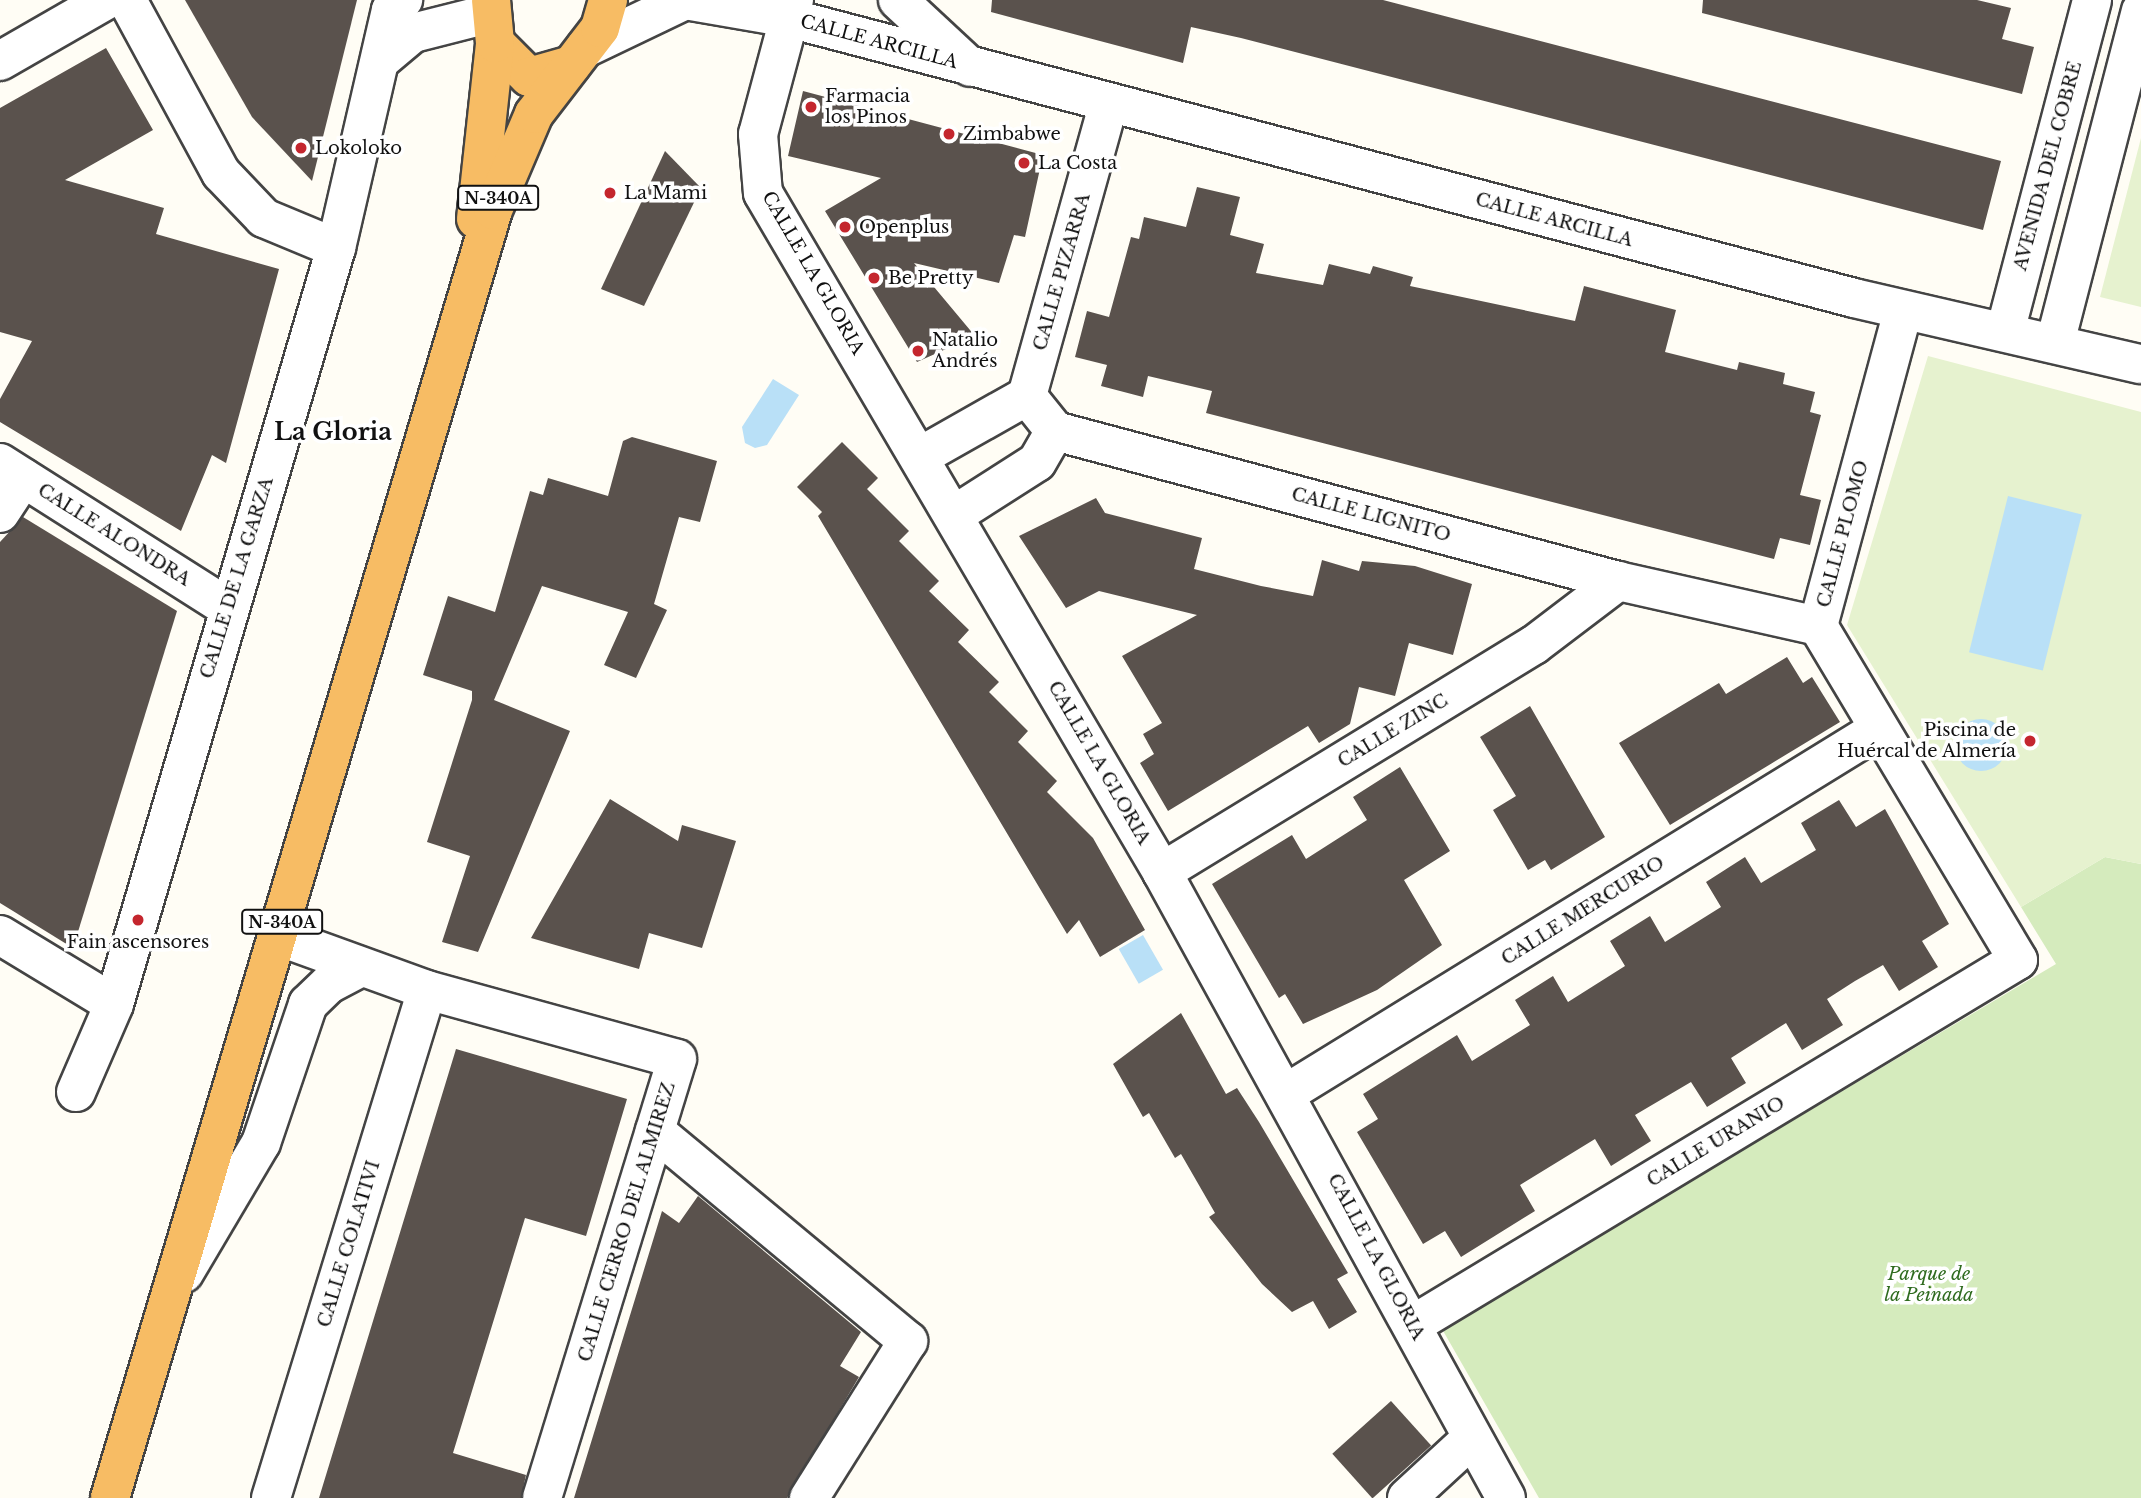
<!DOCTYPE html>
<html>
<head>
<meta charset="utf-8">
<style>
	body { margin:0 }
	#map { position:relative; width:2141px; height:1498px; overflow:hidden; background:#fffdf5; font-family:"Libre Baskerville",serif }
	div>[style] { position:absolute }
	.green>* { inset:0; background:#d5ebbd }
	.pitch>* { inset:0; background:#e6f2cf }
	.water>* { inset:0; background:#b9e0f7; transform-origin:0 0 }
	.round { border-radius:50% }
	.building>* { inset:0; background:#5a524d; transform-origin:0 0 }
	.roads { filter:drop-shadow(2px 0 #444) drop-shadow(-2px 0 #444) drop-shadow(0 2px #444) drop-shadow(0 -2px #444) }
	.minor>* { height:38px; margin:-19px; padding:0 19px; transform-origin:19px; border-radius:19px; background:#fff }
	.tertiary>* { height:38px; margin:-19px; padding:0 19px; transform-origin:19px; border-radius:19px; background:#fff }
	.trunk>* { height:38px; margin:-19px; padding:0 19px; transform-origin:19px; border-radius:19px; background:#f7bc64 }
	.dots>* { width:19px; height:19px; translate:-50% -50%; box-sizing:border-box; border:4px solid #fff; border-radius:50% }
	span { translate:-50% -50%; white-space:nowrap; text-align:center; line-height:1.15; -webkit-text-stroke:7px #fff; paint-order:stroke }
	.shield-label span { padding:2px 5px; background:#fff; border:2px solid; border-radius:5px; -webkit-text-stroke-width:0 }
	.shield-label { font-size:16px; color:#111; font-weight:700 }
	.street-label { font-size:18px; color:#111 }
	.poi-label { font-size:18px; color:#111 }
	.left { translate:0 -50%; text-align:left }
	.right { translate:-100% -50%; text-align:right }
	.park-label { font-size:18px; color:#2f6b1f; font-style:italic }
	.district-label { font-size:24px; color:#111; font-weight:700 }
</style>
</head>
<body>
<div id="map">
	<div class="green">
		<div style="clip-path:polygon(2105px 857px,2141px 864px,2141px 1498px,1539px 1498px,1442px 1329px,2056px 964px,2021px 907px)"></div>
	</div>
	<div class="pitch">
		<div style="clip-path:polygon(2141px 138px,2141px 307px,2100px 297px)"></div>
		<div style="clip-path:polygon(1928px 356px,2141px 412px,2141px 864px,2105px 857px,2021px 907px,1847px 625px)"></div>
	</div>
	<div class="water">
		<div style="clip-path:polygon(773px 379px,799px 395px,767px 445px,755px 448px,745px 443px,742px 427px)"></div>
		<div style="left:2008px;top:496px;width:76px;height:161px;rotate:14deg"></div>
		<div class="round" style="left:1955px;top:719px;width:52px;height:52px"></div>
		<div style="left:1143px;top:935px;width:40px;height:28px;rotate:60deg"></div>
	</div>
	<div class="building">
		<div style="clip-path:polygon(185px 0,357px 0,312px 181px,252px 117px)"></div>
		<div style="clip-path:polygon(992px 0,1383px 0,2001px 161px,1983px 230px,1241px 38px,1191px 27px,1183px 63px,991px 12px)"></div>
		<div style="clip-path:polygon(1703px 0,1977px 0,2011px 8px,2002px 39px,2034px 47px,2022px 94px,1702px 13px)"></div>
		<div style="clip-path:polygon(106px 48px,153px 130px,65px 180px,164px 208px,156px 234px,279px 269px,226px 463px,212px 455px,181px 531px,0 422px,0 399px,32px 341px,0 332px,0 108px)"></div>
		<div style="clip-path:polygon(803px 91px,1043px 155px,1025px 237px,1014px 235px,999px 283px,914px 263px,975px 336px,917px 362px,825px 211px,881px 178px,788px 156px)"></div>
		<div style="clip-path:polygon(665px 151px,701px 188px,644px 306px,601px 289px)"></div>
		<div style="clip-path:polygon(1197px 187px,1240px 197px,1230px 235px,1264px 244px,1256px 273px,1323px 285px,1329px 264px,1370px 274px,1373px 266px,1413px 277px,1410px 286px,1575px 321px,1584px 286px,1676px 310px,1665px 352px,1737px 370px,1739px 362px,1785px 373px,1783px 384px,1815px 392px,1810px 412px,1821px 415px,1800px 495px,1821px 500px,1810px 545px,1780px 538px,1774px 559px,1206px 413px,1212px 391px,1148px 376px,1143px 397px,1101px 386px,1107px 365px,1075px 357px,1087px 311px,1109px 317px,1131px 237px,1139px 239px,1144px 217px,1186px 227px)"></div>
		<div style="clip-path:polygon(632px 437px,717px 461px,700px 522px,679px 517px,654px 604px,667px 610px,636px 678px,604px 665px,628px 612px,542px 586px,494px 700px,570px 731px,478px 952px,442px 942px,470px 856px,427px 842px,472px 700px,472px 691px,423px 675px,448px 596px,495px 612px,530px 491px,543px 495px,548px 478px,608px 496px,623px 441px)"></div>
		<div style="clip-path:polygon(842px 442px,878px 478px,867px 489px,909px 531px,899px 541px,939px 581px,929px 591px,969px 630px,958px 642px,999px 682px,989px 692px,1028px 731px,1018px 742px,1057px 781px,1047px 792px,1093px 838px,1145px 930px,1100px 957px,1079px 920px,1067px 934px,818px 516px,822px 512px,797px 487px)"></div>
		<div style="clip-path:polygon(1096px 498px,1105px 513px,1202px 538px,1194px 569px,1261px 586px,1313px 596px,1322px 560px,1359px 571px,1362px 561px,1415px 566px,1472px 584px,1453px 655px,1409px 643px,1395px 696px,1359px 687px,1350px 724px,1319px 743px,1308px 726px,1168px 811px,1140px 763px,1154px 754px,1143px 734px,1162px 723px,1122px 656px,1197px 615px,1099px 591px,1066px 608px,1019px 536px)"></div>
		<div style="clip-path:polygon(23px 517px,177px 611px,73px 948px,0 903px,0 542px)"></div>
		<div style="clip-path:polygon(1787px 657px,1803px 683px,1812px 677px,1840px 722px,1670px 825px,1619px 743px,1719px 683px,1726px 694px)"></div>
		<div style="clip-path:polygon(1530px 706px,1605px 837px,1551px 870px,1545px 860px,1528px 870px,1493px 810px,1516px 796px,1480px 737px)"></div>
		<div style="clip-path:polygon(1400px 767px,1450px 851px,1404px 880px,1442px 945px,1377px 990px,1303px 1024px,1285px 994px,1279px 998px,1212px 884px,1292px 835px,1306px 859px,1367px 820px,1353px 797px)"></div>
		<div style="clip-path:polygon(610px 799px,678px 841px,682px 825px,736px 841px,702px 948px,649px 933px,639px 969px,531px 938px)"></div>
		<div style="clip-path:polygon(1839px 800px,1856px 827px,1885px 809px,1949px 924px,1922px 941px,1938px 967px,1899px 991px,1883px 965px,1855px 981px,1827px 999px,1843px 1025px,1802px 1050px,1786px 1023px,1731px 1058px,1746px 1083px,1707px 1107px,1691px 1082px,1635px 1115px,1651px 1141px,1611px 1166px,1595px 1139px,1520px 1185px,1535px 1211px,1461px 1257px,1445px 1231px,1423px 1244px,1357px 1132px,1378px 1119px,1363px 1094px,1457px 1035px,1472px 1061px,1530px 1025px,1515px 1000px,1553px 976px,1568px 1002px,1625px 966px,1610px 941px,1650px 916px,1665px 942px,1721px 907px,1706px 882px,1745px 857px,1761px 883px,1816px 850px,1801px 823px)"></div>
		<div style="clip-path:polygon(1181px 1013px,1226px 1094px,1237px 1088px,1259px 1122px,1348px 1273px,1337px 1279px,1357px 1312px,1329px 1329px,1313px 1301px,1292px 1312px,1262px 1284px,1209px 1217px,1215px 1213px,1181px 1154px,1175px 1158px,1149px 1113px,1143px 1117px,1113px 1064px)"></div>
		<div style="clip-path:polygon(456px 1049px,627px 1099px,586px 1236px,525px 1218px,453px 1453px,526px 1475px,521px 1498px,319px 1498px)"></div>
		<div style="clip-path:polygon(698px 1196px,861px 1332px,840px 1366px,859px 1377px,787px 1498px,574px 1498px,662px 1211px,679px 1223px)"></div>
		<div style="left:1391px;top:1401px;width:60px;height:79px;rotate:48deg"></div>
	</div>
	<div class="roads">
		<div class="minor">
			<div style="left:127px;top:0;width:197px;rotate:61.5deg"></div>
			<div style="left:221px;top:173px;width:62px;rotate:46.3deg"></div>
			<div style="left:264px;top:218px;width:78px;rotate:22.6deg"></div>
			<div style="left:794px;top:0;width:139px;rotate:105deg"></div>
			<div style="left:758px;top:134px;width:59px;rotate:85.2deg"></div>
			<div style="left:763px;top:193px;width:788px;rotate:59.56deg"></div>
			<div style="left:1162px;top:872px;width:714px;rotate:61.21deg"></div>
			<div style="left:898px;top:0;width:98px;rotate:42.9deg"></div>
			<div style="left:382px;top:59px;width:40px;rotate:-40deg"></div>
			<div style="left:413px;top:33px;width:81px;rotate:-14.2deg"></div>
			<div style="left:0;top:61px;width:122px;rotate:-29.9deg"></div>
			<div style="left:1055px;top:431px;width:45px;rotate:-128.7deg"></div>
			<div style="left:1027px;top:396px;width:302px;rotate:-74.4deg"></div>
			<div style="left:919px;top:457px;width:124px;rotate:-29.5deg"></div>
			<div style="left:0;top:463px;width:269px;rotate:32.4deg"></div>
			<div style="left:0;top:513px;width:42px;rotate:-56.7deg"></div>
			<div style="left:954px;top:515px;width:98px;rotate:-32.6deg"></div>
			<div style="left:1037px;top:462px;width:36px;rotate:-60deg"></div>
			<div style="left:1055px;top:431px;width:583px;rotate:14.92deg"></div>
			<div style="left:1618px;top:581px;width:205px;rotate:12.7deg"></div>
			<div style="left:1162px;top:872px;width:436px;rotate:-31.4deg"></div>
			<div style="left:1534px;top:645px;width:106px;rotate:-37.3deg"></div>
			<div style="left:0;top:935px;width:133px;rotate:31.2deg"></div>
			<div style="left:278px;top:936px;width:158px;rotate:19.9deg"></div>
			<div style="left:427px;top:990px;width:259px;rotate:15.4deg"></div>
			<div style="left:677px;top:1059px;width:459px;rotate:107.1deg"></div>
			<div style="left:76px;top:1092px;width:96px;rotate:-66.6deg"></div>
			<div style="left:114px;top:1004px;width:788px;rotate:-73.64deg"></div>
			<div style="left:336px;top:248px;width:244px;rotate:-77deg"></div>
			<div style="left:391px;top:10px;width:16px;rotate:-40deg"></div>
			<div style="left:1287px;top:1093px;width:695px;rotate:-31.59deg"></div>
			<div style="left:655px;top:1131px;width:329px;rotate:39.7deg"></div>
			<div style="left:908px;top:1341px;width:186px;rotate:122.2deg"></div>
			<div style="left:184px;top:1273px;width:151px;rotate:-59.4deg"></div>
			<div style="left:261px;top:1143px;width:147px;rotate:-71.3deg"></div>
			<div style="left:308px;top:1004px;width:29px;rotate:-44deg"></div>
			<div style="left:329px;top:984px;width:36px;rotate:-28deg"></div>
			<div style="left:1414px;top:1324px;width:705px;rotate:-31.08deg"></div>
			<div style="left:2018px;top:960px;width:389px;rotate:-120.9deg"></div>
			<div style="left:1818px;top:626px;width:327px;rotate:-74.9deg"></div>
			<div style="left:271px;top:1498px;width:531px;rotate:-72.93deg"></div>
			<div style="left:1407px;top:1498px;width:87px;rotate:-42.7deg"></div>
		</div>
		<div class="tertiary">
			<div style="left:585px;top:48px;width:111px;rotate:-25.6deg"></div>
			<div style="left:685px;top:0;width:106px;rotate:9.8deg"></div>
			<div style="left:789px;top:18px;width:1101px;rotate:14.73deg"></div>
			<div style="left:1854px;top:298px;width:294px;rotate:13deg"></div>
			<div style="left:2005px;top:332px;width:343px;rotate:-75.3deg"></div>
			<div style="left:2055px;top:343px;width:343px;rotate:-75.5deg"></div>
		</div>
		<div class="trunk">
			<div style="left:495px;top:43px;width:48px;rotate:45deg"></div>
			<div style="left:529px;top:77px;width:44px;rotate:-15.9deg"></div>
			<div style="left:476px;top:219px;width:177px;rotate:-83.8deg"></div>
			<div style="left:495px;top:43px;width:43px;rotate:-95.3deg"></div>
			<div style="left:110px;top:1498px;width:1344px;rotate:-73.44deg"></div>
			<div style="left:493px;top:210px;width:104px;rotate:-66.9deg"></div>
			<div style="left:534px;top:114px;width:108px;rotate:-52.5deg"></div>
			<div style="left:600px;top:28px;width:29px;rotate:-74deg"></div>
		</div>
	</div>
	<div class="dots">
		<div style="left:811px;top:107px;background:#c4262e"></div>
		<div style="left:949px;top:134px;background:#c4262e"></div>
		<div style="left:301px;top:148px;background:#c4262e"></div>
		<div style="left:1024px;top:163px;background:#c4262e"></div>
		<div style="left:610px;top:193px;background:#c4262e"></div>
		<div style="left:845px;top:227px;background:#c4262e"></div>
		<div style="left:874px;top:278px;background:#c4262e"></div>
		<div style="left:918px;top:351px;background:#c4262e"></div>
		<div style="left:2030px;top:741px;background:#c4262e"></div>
		<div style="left:138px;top:920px;background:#c4262e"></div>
	</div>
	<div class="shield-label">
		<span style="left:498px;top:198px">N-340A</span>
		<span style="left:282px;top:922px">N-340A</span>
	</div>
	<div class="street-label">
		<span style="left:879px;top:42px;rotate:15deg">CALLE ARCILLA</span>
		<span style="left:2048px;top:166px;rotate:-75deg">AVENIDA DEL COBRE</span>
		<span style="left:1554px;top:220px;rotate:15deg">CALLE ARCILLA</span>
		<span style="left:1062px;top:272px;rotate:-74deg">CALLE PIZARRA</span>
		<span style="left:813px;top:273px;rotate:60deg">CALLE LA GLORIA</span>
		<span style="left:1371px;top:515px;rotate:15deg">CALLE LIGNITO</span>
		<span style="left:1843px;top:534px;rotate:-75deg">CALLE PLOMO</span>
		<span style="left:114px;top:535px;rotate:32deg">CALLE ALONDRA</span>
		<span style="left:237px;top:578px;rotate:-73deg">CALLE DE LA GARZA</span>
		<span style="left:1393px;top:731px;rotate:-31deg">CALLE ZINC</span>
		<span style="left:1099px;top:763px;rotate:60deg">CALLE LA GLORIA</span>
		<span style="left:1583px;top:911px;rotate:-32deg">CALLE MERCURIO</span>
		<span style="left:1716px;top:1142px;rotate:-31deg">CALLE URANIO</span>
		<span style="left:627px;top:1222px;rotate:-73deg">CALLE CERRO DEL ALMIREZ</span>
		<span style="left:349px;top:1244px;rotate:-73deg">CALLE COLATIVI</span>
		<span style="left:1376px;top:1257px;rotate:62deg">CALLE LA GLORIA</span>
	</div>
	<div class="poi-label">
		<span class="left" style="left:825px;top:107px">Farmacia<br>los Pinos</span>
		<span class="left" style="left:963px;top:134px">Zimbabwe</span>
		<span class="left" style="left:315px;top:148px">Lokoloko</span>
		<span class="left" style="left:1038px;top:163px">La Costa</span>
		<span class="left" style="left:624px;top:193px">La Mami</span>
		<span class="left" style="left:859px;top:227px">Openplus</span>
		<span class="left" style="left:888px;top:278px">Be Pretty</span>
		<span class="left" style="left:932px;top:351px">Natalio<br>Andrés</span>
		<span class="right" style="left:2016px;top:741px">Piscina de<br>Huércal de Almería</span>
		<span style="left:138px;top:942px">Fain ascensores</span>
	</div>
	<div class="park-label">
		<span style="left:1929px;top:1285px">Parque de<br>la Peinada</span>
	</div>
	<div class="district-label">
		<span style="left:333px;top:432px">La Gloria</span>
	</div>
</div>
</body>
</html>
